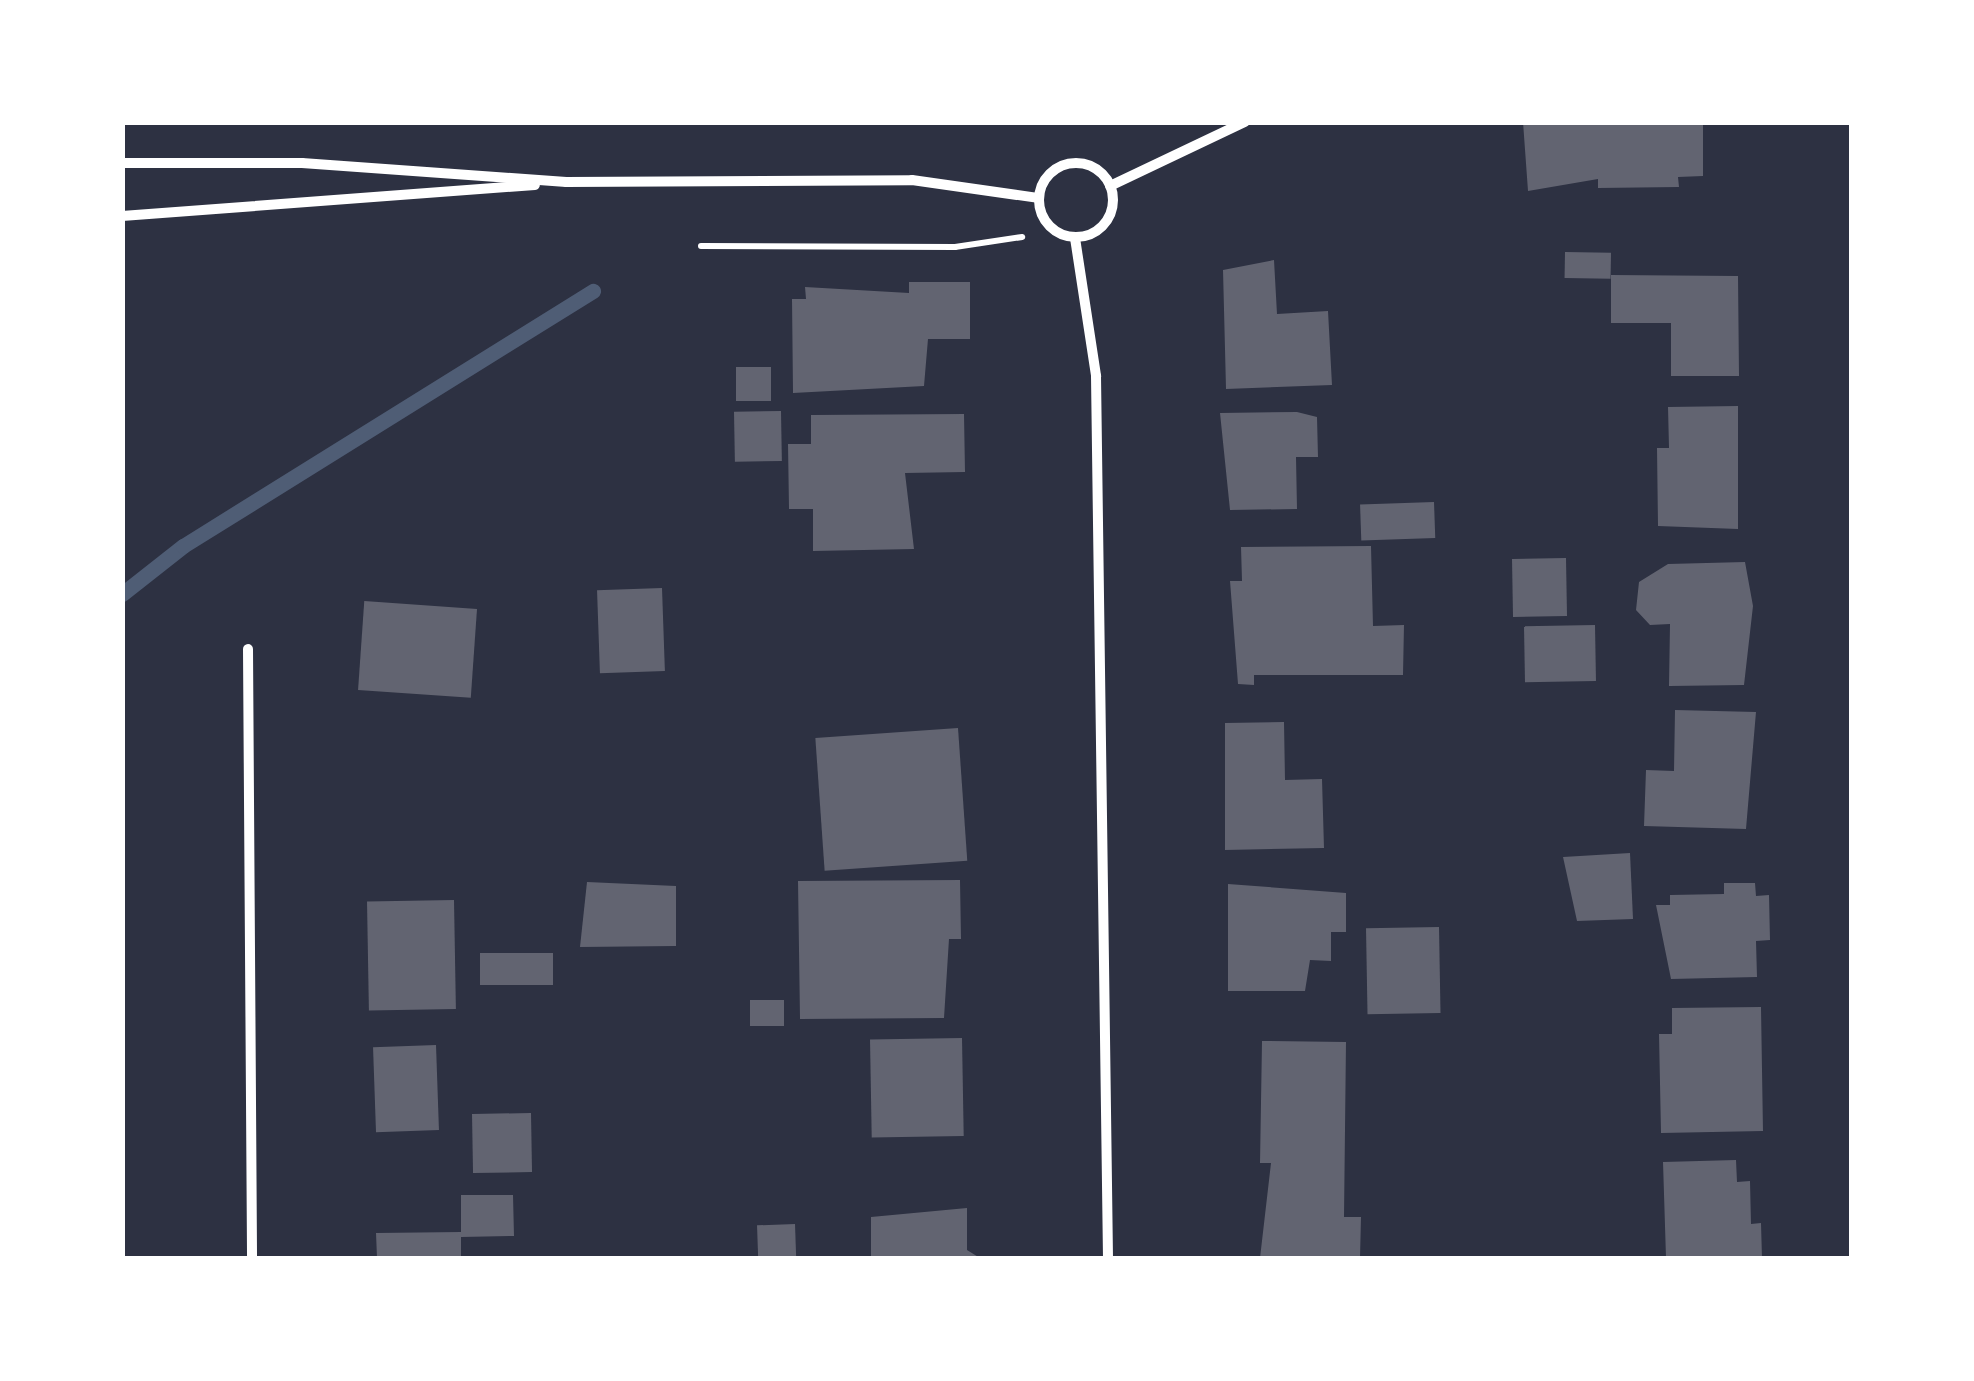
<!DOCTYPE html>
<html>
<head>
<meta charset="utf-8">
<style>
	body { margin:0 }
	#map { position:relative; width:1974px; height:1381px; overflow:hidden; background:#2d3142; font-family:"Space Grotesk",sans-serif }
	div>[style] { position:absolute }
	.stream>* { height:15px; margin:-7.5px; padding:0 7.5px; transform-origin:7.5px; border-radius:7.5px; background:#4f5d75 }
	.building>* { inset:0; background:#626471; transform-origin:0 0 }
	.path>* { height:6px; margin:-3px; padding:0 3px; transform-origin:3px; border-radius:3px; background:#fff }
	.minor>* { height:10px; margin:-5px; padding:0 5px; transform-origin:5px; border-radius:5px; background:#fff }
	.minor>.ring { margin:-5px; padding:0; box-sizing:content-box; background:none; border:10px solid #fff; border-radius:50% }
	span { translate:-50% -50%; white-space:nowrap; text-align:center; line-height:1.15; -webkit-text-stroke:9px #fff; paint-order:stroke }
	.frame { position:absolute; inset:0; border:125px solid #fff; pointer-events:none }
</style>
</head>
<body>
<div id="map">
	<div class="stream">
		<div style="left:122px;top:594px;width:78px;rotate:-38.2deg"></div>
		<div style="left:183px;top:546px;width:483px;rotate:-31.9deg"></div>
	</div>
	<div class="building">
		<div style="clip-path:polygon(1523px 122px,1703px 122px,1703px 176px,1678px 177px,1679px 187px,1598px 188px,1598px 179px,1528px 191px)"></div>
		<div style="left:1565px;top:252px;width:46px;height:26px;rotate:1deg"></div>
		<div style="clip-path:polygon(1274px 260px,1277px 314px,1328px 311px,1332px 385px,1226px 389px,1223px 270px)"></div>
		<div style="clip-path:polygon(1611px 275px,1738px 276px,1739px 376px,1671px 376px,1671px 323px,1611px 323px)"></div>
		<div style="clip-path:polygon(909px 282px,970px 282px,970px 339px,928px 339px,924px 386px,793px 393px,792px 299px,806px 299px,805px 287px,909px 293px)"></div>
		<div style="left:736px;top:367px;width:35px;height:34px"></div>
		<div style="clip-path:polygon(1738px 406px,1738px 529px,1658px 526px,1657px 448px,1669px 448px,1668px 407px)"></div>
		<div style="left:781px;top:411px;width:50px;height:47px;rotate:89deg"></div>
		<div style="clip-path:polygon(1297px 412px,1317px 417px,1318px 457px,1296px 457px,1297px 509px,1230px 510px,1220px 413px)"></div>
		<div style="clip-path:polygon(964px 414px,965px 472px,905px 473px,914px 549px,813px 551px,813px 509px,789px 509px,788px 444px,811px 444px,811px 415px)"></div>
		<div style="left:1434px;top:502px;width:36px;height:74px;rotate:88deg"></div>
		<div style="clip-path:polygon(1371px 546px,1373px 626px,1404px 625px,1403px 675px,1254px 675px,1254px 685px,1238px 684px,1230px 581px,1242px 581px,1241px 547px)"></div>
		<div style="left:1566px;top:558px;width:58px;height:54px;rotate:89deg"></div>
		<div style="clip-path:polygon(1745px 562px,1753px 606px,1744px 685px,1669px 686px,1670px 624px,1650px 625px,1636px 610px,1639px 582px,1668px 564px)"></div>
		<div style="left:662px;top:588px;width:83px;height:65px;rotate:88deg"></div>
		<div style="left:477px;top:609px;width:89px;height:113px;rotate:94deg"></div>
		<div style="left:1595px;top:625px;width:56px;height:71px;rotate:89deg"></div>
		<div style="clip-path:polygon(1675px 710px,1756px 712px,1746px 829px,1644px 826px,1646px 770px,1674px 771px)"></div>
		<div style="clip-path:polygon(1284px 722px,1285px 780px,1322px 779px,1324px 848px,1225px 850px,1225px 723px)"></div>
		<div style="left:958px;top:728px;width:133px;height:143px;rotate:86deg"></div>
		<div style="clip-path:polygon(1630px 853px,1633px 919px,1577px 921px,1563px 857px)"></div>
		<div style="clip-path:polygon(960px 880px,961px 939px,949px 939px,944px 1018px,800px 1019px,798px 881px)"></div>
		<div style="clip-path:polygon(587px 882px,676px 886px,676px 946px,580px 947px)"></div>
		<div style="clip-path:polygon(1724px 883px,1755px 883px,1756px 896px,1769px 895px,1770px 940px,1756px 941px,1757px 977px,1671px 979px,1656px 905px,1670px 905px,1670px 895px,1724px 894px)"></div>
		<div style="clip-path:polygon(1228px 884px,1346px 893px,1346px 932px,1331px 932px,1331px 961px,1310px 960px,1305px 991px,1228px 991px)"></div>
		<div style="left:454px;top:900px;width:109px;height:87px;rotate:89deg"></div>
		<div style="left:1439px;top:927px;width:86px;height:73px;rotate:89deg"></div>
		<div style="left:553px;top:953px;width:32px;height:73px;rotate:90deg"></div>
		<div style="left:784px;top:1000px;width:26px;height:34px;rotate:90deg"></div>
		<div style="clip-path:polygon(1761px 1007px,1763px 1131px,1661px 1133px,1659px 1034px,1672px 1034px,1672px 1008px)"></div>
		<div style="left:962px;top:1038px;width:98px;height:92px;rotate:89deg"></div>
		<div style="clip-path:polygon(1262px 1041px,1346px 1042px,1344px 1217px,1361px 1217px,1360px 1258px,1260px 1258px,1271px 1163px,1260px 1163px)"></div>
		<div style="left:436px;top:1045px;width:85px;height:63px;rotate:88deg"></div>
		<div style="left:531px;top:1113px;width:59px;height:59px;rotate:89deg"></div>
		<div style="clip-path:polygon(1736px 1160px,1737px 1182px,1750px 1181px,1751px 1224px,1761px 1223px,1762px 1258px,1666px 1258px,1663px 1162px)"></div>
		<div style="clip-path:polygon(461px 1195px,513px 1195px,514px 1236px,461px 1237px,461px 1258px,377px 1258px,376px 1233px,461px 1232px)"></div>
		<div style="clip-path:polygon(967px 1208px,967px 1250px,980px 1258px,871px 1258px,871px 1217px)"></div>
		<div style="left:795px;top:1224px;width:34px;height:38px;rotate:88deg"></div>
	</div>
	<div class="path">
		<div style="left:701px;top:246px;width:254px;rotate:0.2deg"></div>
		<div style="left:955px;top:247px;width:68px;rotate:-8.5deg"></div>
	</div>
	<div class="minor">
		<div class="ring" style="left:1039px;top:163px;width:64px;height:64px"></div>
		<div style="left:122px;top:163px;width:180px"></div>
		<div style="left:302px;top:163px;width:265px;rotate:4.1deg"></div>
		<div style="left:566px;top:182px;width:346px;rotate:-0.3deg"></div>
		<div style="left:912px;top:180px;width:127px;rotate:8.1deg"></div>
		<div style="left:1110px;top:186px;width:149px;rotate:-25.4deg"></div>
		<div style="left:122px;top:216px;width:414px;rotate:-4.3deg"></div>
		<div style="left:1075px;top:238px;width:140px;rotate:81.3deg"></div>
		<div style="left:1096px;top:376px;width:882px;rotate:89.22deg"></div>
		<div style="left:248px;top:649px;width:609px;rotate:89.62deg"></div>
	</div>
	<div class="frame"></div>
</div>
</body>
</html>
